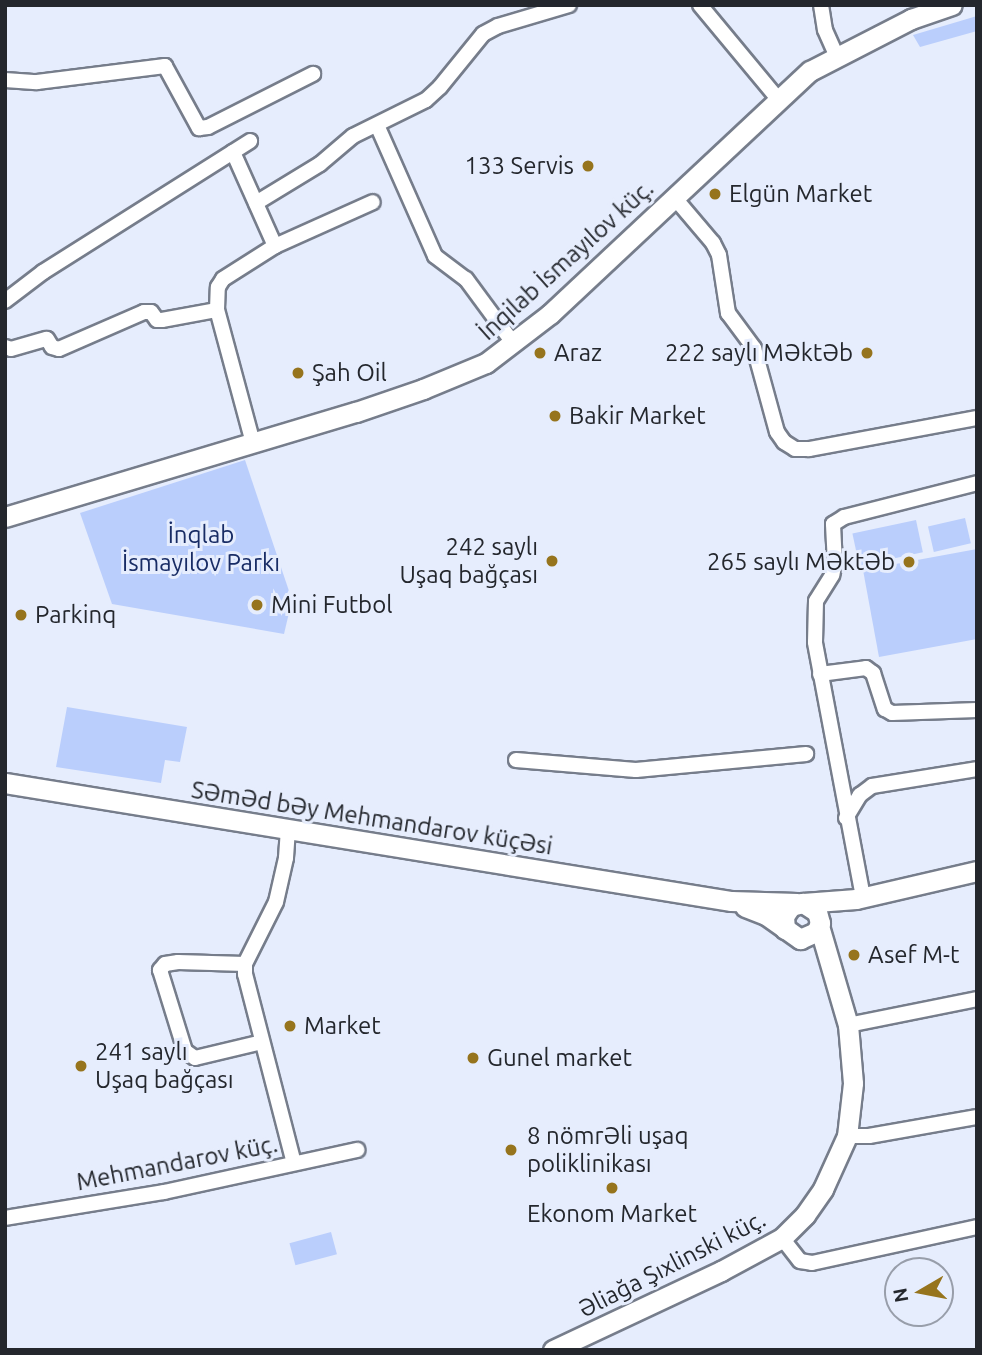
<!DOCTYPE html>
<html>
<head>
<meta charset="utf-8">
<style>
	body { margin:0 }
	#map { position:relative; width:982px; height:1355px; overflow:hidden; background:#e6edfd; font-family:Ubuntu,sans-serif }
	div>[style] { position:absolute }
	.green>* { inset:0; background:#bacefc; transform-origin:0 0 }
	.roads { filter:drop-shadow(2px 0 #767d8b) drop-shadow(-2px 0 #767d8b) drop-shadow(0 2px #767d8b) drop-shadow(0 -2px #767d8b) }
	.street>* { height:14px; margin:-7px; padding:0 7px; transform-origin:7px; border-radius:7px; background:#fff }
	.secondary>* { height:19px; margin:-9.5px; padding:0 9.5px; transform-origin:9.5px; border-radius:9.5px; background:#fff }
	.dots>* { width:19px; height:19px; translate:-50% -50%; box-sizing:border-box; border:4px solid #e6edfd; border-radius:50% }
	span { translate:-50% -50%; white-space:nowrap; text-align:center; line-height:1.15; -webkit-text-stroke:6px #e6edfd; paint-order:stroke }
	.poi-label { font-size:24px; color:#24272d }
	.right { translate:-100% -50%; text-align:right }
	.left { translate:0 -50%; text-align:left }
	.street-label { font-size:24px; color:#24272d }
	.park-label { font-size:24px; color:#182c65 }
	.frame { position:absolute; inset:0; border:7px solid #24272d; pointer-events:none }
	.north { position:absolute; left:884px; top:1257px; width:70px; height:70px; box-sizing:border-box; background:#e6edfd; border:2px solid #989eaa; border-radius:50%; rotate:260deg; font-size:19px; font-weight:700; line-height:28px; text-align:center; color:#24272d }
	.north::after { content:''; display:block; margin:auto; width:24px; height:32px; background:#96741d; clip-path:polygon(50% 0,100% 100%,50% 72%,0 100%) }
</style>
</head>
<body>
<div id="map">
	<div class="green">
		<div style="clip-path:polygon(977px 16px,977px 31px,920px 47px,913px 35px)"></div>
		<div style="clip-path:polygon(245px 460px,292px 600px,284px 634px,112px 604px,80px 513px)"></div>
		<div style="left:965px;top:518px;width:26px;height:38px;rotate:77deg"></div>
		<div style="left:916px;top:520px;width:33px;height:65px;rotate:78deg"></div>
		<div style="clip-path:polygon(977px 549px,977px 639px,879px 657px,863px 570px)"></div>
		<div style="clip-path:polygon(67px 707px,187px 727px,180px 762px,165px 760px,161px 783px,56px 767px)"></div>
		<div style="left:331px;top:1232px;width:23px;height:43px;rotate:75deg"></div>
	</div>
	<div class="roads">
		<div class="street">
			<div style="left:700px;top:5px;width:122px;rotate:50.3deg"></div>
			<div style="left:821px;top:5px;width:25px;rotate:81deg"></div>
			<div style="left:825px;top:30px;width:30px;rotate:66deg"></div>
			<div style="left:5px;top:80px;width:32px;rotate:4deg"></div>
			<div style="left:37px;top:82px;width:129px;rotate:-7.1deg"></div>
			<div style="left:165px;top:66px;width:71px;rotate:61.3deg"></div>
			<div style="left:199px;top:128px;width:9px;rotate:-6deg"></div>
			<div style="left:208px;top:127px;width:118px;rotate:-26.8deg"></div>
			<div style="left:377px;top:125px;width:143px;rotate:66.1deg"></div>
			<div style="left:435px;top:256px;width:39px;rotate:37deg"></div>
			<div style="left:466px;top:279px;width:81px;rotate:53.6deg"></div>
			<div style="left:233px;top:152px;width:103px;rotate:65.9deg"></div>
			<div style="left:674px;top:197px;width:60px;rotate:49.7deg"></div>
			<div style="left:713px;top:243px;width:13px;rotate:63deg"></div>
			<div style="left:719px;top:255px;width:59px;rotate:81.2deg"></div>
			<div style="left:728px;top:313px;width:44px;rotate:53.4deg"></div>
			<div style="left:754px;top:348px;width:87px;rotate:74.7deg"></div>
			<div style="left:777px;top:432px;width:12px;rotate:55deg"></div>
			<div style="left:784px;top:442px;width:13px;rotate:32deg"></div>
			<div style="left:795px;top:449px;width:14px"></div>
			<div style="left:809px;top:449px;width:171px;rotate:-10.5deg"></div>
			<div style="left:256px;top:203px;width:75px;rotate:-31.4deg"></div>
			<div style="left:320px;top:164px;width:43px;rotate:-40.3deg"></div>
			<div style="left:353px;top:136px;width:81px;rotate:-26.3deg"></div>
			<div style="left:426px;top:100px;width:19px;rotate:-43deg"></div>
			<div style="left:440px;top:87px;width:68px;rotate:-50.9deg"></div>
			<div style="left:483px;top:34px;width:17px;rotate:-28deg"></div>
			<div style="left:498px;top:26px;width:74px;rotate:-16.5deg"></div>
			<div style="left:5px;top:301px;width:48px;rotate:-37.3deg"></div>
			<div style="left:43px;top:272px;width:245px;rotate:-32.3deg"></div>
			<div style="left:5px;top:347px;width:6px;rotate:18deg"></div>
			<div style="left:11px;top:349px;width:37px;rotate:-16deg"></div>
			<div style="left:47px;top:339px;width:9px;rotate:58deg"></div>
			<div style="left:52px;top:347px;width:7px;rotate:16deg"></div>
			<div style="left:59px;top:349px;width:93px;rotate:-23.5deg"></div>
			<div style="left:144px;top:312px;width:7px"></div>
			<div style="left:151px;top:312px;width:10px;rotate:53deg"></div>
			<div style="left:157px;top:320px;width:5px"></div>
			<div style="left:162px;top:320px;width:56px;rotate:-10.3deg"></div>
			<div style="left:253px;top:443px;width:138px;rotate:-105.1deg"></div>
			<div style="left:217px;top:310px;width:23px;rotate:-88deg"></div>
			<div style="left:218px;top:287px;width:9px;rotate:-58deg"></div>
			<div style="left:223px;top:279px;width:62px;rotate:-32.4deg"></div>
			<div style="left:275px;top:246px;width:107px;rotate:-24.2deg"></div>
			<div style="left:820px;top:674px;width:46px;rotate:-7.4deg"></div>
			<div style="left:866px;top:668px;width:9px;rotate:36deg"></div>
			<div style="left:873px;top:673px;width:38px;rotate:72deg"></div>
			<div style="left:885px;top:709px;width:8px;rotate:30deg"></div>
			<div style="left:892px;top:713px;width:85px;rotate:-2deg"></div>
			<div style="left:516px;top:760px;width:120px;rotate:4.8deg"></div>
			<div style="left:636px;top:770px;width:171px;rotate:-5.4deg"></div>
			<div style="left:846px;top:818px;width:27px;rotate:-59deg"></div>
			<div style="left:860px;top:795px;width:15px;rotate:-37deg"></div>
			<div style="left:872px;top:786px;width:106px;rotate:-9.2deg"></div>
			<div style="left:288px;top:829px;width:29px;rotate:94deg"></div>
			<div style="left:286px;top:858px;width:45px;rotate:102.8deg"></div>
			<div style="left:276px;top:902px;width:69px;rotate:116.6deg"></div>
			<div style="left:245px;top:964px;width:10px;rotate:90deg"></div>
			<div style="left:245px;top:974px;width:195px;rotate:75.5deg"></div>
			<div style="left:863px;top:897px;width:259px;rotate:-100.7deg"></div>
			<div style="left:815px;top:642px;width:41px;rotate:-88.6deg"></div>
			<div style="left:816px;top:601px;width:31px;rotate:-58deg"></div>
			<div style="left:832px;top:575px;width:11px;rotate:-75deg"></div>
			<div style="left:835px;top:564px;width:40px;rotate:-92.9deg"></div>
			<div style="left:833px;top:524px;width:13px;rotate:-32deg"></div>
			<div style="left:844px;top:517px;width:137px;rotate:-14.3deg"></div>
			<div style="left:245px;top:964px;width:67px;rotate:-178.3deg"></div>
			<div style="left:178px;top:962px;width:13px;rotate:171deg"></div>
			<div style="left:165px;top:964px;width:8px;rotate:130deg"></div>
			<div style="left:160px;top:970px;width:85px;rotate:72.8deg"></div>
			<div style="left:185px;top:1051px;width:12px;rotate:35deg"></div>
			<div style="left:195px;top:1058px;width:69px;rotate:-13.4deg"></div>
			<div style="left:848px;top:1025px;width:132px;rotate:-11.4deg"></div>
			<div style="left:847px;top:1136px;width:22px"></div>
			<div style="left:869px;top:1136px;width:110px;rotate:-10deg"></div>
			<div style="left:5px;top:1218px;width:161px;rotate:-9.3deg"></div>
			<div style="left:164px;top:1192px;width:198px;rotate:-12.3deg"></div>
			<div style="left:782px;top:1238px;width:29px;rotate:52deg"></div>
			<div style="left:800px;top:1261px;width:12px;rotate:9deg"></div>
			<div style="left:812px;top:1263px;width:169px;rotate:-12.3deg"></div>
		</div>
		<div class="secondary">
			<div style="left:5px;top:517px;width:366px;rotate:-16.7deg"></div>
			<div style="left:356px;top:412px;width:71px;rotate:-18.9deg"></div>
			<div style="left:423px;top:389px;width:68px;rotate:-22.4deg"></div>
			<div style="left:486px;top:363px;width:81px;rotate:-37.4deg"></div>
			<div style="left:550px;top:314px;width:356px;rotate:-43.1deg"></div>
			<div style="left:810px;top:71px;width:114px;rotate:-27.2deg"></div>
			<div style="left:911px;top:19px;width:43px;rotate:-18.9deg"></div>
			<div style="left:5px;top:783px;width:736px;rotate:9.23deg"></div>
			<div style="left:731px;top:901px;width:66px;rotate:1.7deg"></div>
			<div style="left:803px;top:903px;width:53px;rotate:-4.3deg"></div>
			<div style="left:856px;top:899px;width:124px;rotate:-13deg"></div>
			<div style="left:745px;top:907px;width:22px;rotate:21deg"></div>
			<div style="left:766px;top:915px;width:42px;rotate:35.2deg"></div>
			<div style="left:800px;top:939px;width:17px;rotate:-24deg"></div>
			<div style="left:816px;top:932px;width:10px;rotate:-66deg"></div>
			<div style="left:820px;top:923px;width:11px;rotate:-105deg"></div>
			<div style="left:817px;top:912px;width:17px;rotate:-147deg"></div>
			<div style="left:803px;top:903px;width:12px;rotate:166deg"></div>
			<div style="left:791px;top:906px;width:12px;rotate:125deg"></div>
			<div style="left:784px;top:916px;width:13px;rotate:86deg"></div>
			<div style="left:553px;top:1350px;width:186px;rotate:-25.2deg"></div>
			<div style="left:721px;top:1271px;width:69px;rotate:-28.4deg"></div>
			<div style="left:782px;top:1238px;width:33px;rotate:-45deg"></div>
			<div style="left:805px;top:1215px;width:32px;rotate:-55deg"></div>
			<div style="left:823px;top:1189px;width:58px;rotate:-65.6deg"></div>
			<div style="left:847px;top:1136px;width:53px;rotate:-83.5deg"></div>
			<div style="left:853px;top:1083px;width:58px;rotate:-94.9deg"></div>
			<div style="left:848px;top:1025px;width:103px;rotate:-106.3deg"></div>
		</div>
	</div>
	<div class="dots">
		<div style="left:588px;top:166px;background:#96741d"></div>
		<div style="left:715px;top:194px;background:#96741d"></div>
		<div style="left:540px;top:353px;background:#96741d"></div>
		<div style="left:867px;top:353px;background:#96741d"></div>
		<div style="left:298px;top:373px;background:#96741d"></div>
		<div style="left:555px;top:416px;background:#96741d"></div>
		<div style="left:552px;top:561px;background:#96741d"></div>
		<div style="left:909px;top:562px;background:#96741d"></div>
		<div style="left:257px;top:605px;background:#96741d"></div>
		<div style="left:21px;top:615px;background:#96741d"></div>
		<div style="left:854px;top:955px;background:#96741d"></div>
		<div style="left:290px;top:1026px;background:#96741d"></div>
		<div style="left:473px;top:1058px;background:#96741d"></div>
		<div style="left:81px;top:1066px;background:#96741d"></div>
		<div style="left:511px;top:1150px;background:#96741d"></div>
		<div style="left:612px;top:1188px;background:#96741d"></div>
	</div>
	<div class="poi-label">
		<span class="right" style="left:574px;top:166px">133 Servis</span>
		<span class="left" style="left:729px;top:194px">Elgün Market</span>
		<span class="left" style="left:554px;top:353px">Araz</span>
		<span class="right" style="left:853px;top:353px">222 saylı Məktəb</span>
		<span class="left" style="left:312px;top:373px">Şah Oil</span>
		<span class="left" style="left:569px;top:416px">Bakir Market</span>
		<span class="right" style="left:538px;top:561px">242 saylı<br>Uşaq bağçası</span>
		<span class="right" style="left:895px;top:562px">265 saylı Məktəb</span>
		<span class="left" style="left:271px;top:605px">Mini Futbol</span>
		<span class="left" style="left:35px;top:615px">Parkinq</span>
		<span class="left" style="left:868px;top:955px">Asef M-t</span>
		<span class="left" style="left:304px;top:1026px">Market</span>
		<span class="left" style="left:95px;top:1066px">241 saylı<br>Uşaq bağçası</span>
		<span class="left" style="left:487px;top:1058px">Gunel market</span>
		<span class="left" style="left:527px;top:1150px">8 nömrəli uşaq<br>poliklinikası</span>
		<span style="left:612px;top:1214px">Ekonom Market</span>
	</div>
	<div class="street-label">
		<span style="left:566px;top:260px;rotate:-42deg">İnqilab İsmayılov küç.</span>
		<span style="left:372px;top:818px;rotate:9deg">Səməd bəy Mehmandarov küçəsi</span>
		<span style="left:177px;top:1163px;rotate:-11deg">Mehmandarov küç.</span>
		<span style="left:672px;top:1264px;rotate:-27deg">Əliağa Şıxlinski küç.</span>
	</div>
	<div class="park-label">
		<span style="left:201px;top:549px">İnqlab<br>İsmayılov Parkı</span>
	</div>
	<div class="frame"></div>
	<div class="north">N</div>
</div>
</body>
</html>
